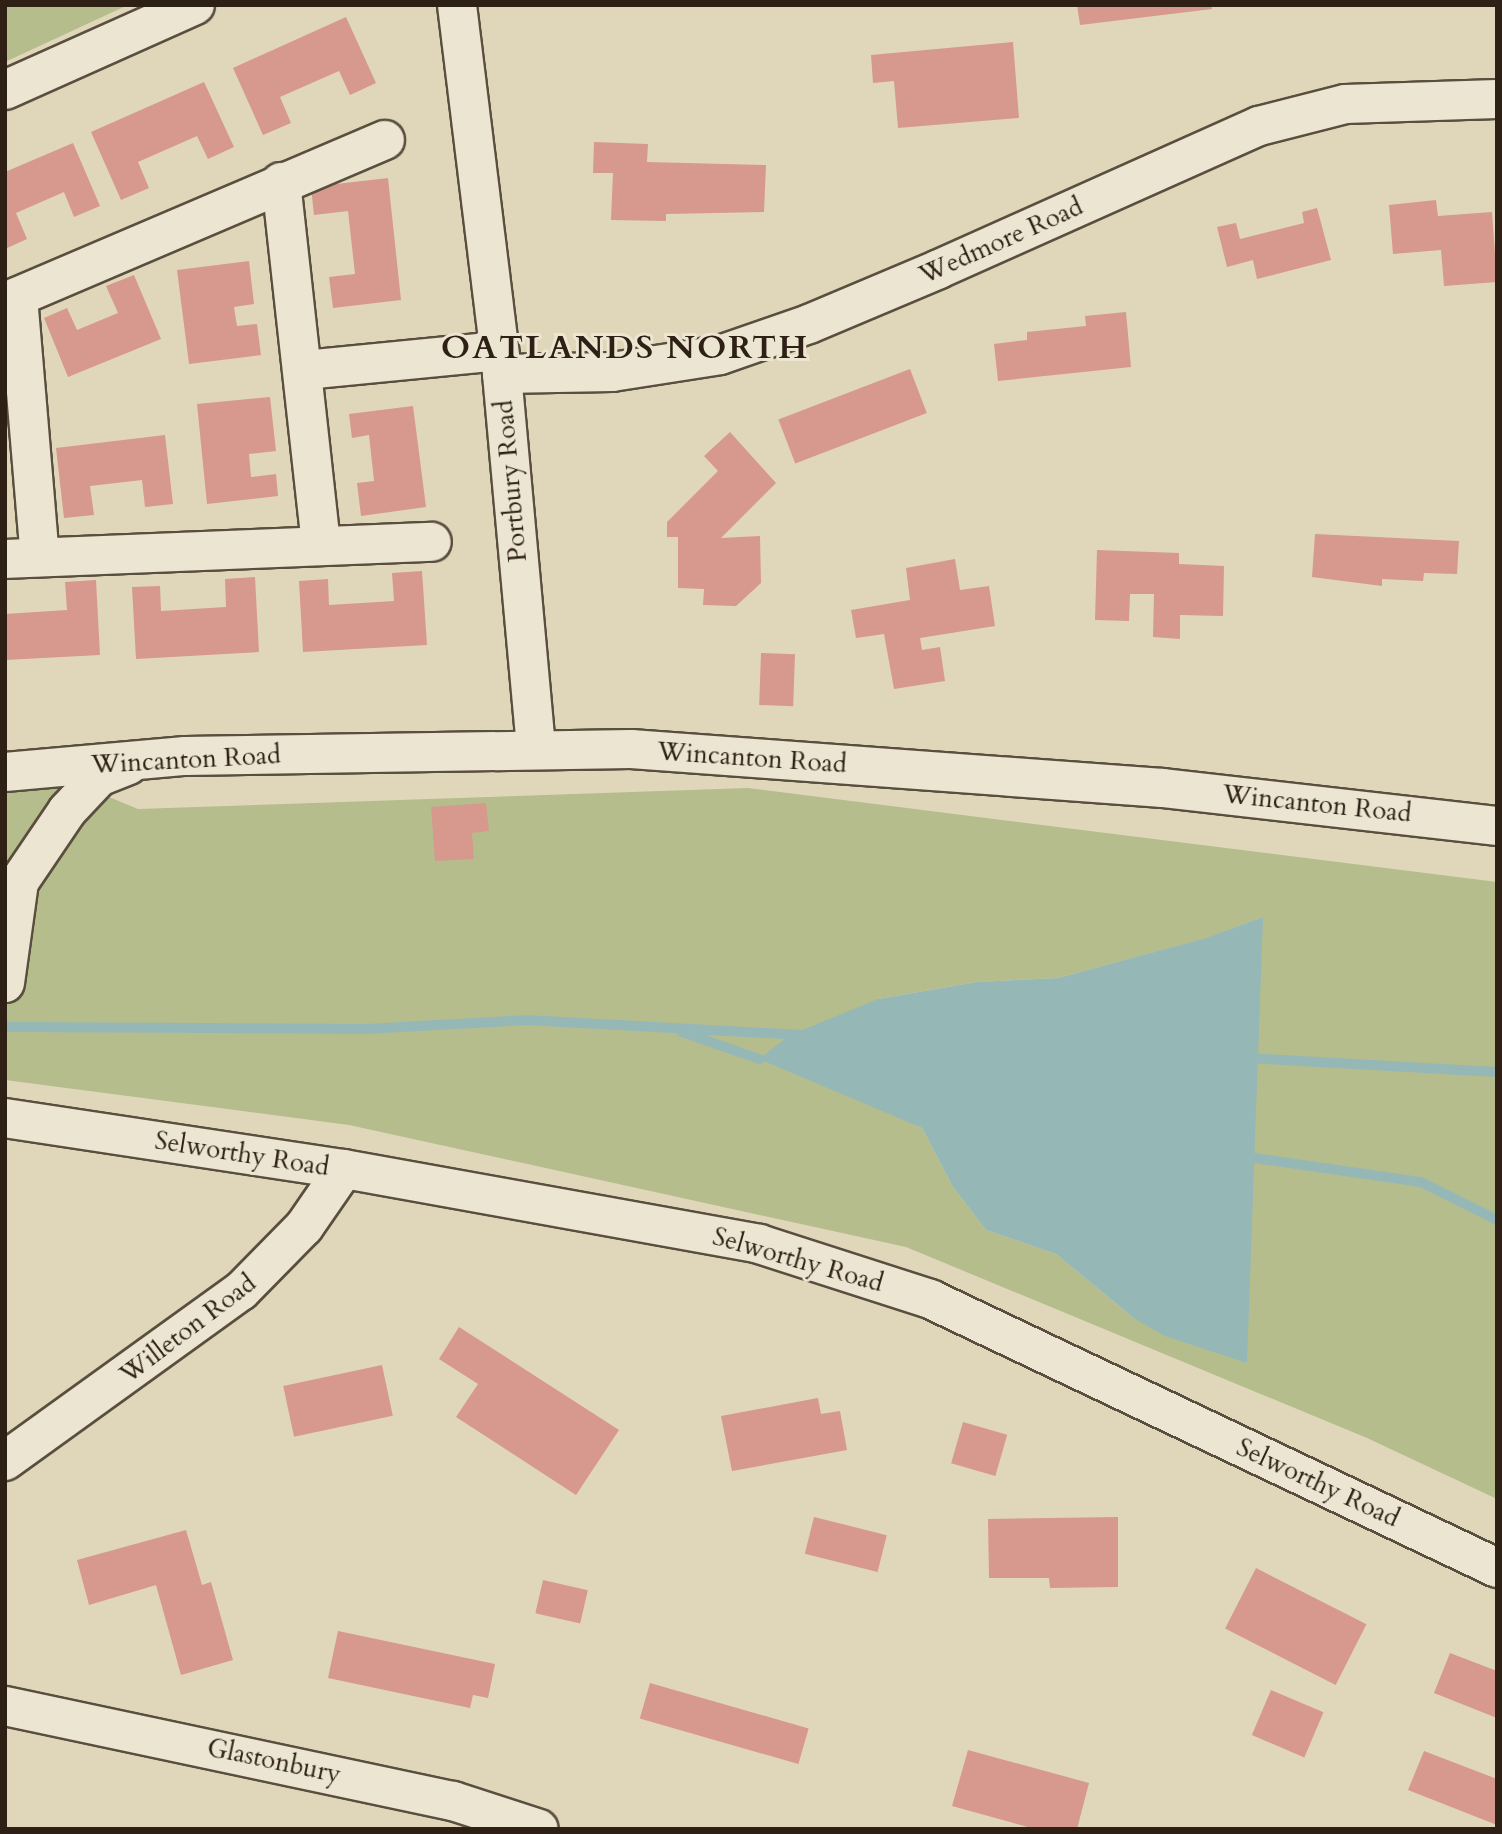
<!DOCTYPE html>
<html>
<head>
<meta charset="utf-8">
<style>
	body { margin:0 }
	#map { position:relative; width:1502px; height:1834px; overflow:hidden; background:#e0d7ba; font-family:Cardo,serif }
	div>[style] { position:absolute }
	.green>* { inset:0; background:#b5bd8d }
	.water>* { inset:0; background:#95b8b6 }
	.stream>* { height:10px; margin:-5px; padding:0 5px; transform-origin:5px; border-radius:5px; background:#95b8b6 }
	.building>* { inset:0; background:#d7988d; transform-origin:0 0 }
	.roads { filter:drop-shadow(2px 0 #5a4e3e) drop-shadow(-2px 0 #5a4e3e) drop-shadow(0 2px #5a4e3e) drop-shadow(0 -2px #5a4e3e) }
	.minor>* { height:38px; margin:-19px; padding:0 19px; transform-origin:19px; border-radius:19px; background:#ebe5d2 }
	span { translate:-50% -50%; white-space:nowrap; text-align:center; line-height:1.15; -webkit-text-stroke:6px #ebe5d2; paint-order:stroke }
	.street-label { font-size:26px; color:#2e2014 }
	.district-label { font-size:33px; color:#2e2014; font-weight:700; letter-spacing:2px }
	.frame { position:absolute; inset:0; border:7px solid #2e2014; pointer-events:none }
</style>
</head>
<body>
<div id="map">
	<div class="green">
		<div style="clip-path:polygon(5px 5px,128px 5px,5px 62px)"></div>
		<div style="clip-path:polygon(evenodd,5px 754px,138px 809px,748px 788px,1497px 882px,1497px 1499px,1367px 1438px,906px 1247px,349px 1125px,5px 1080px,5px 754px,1263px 917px,1135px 1319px,1056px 1254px,986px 1230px,953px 1187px,922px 1128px,878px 1106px,878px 999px,977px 982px,1058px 978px,1207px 938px,1263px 917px)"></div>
	</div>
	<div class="water">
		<div style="clip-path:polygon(1263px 917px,1247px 1363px,1165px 1336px,1135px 1319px,1056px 1254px,986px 1230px,953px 1187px,922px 1128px,759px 1059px,790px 1035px,878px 999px,977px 982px,1058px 978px,1206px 938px)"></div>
	</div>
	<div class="stream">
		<div style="left:5px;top:1027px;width:362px;rotate:0.3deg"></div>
		<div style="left:367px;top:1029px;width:159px;rotate:-3.2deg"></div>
		<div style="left:526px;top:1020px;width:277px;rotate:3.1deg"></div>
		<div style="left:682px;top:1032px;width:82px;rotate:19.3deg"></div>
		<div style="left:1246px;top:1058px;width:251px;rotate:3.2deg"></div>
		<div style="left:1254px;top:1158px;width:169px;rotate:8.2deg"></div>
		<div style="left:1421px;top:1182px;width:85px;rotate:26.6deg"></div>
	</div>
	<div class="building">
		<div style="clip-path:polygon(1077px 5px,1211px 5px,1212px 9px,1080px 25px)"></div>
		<div style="clip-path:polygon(346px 17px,376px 83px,350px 95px,339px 71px,280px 97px,291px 123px,263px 135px,233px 68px)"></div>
		<div style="clip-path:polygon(1013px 42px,1019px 118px,898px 128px,894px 81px,873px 83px,871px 55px)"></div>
		<div style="clip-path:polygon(204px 82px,234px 147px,208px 159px,197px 136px,138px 162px,149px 188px,121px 200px,91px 132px)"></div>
		<div style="clip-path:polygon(594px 142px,648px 144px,647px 162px,766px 165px,764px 212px,666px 214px,666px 221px,611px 220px,613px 173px,593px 173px)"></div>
		<div style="clip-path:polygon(73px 143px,100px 206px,74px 217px,64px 192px,16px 213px,27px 239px,5px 249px,5px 172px)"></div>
		<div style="clip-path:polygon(388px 178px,401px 300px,333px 308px,329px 277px,355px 274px,348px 211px,314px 215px,311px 187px)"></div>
		<div style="clip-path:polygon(1436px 200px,1438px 216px,1492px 212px,1497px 282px,1444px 286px,1441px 250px,1393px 254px,1389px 205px)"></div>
		<div style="clip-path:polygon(1317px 208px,1331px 260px,1257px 279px,1253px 260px,1227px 267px,1217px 227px,1236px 223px,1240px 239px,1304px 223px,1302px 212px)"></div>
		<div style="clip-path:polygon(249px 261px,254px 304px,234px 307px,237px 326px,257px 324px,261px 355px,189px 364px,177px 270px)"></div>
		<div style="clip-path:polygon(134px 275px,161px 339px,68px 377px,44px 318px,67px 308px,77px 330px,118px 313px,106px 286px)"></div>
		<div style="clip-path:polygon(1126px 312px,1131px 367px,998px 381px,994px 344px,1027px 340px,1027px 332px,1086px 326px,1085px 316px)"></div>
		<div style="left:910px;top:369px;width:47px;height:141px;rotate:69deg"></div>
		<div style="clip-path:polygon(270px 397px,276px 451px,249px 454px,251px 477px,276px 474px,278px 496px,207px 504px,197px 404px)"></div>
		<div style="clip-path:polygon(413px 406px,426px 507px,361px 516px,357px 483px,374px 481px,369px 435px,352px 438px,349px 414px)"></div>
		<div style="clip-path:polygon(730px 432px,776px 483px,721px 538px,760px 536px,761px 583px,736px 606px,703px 605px,704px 589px,678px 588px,678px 537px,667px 537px,667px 522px,718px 471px,704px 456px)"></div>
		<div style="clip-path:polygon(165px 435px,173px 504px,145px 507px,142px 480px,90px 486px,94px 515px,64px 518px,56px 448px)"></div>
		<div style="clip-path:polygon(1315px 534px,1459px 541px,1457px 574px,1424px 573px,1423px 581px,1382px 579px,1382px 586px,1312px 577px)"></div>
		<div style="clip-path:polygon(1097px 550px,1179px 553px,1179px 564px,1224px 566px,1223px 616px,1180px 615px,1180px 639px,1153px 637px,1154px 594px,1130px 594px,1129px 621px,1095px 620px)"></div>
		<div style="clip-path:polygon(955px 559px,960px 590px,989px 586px,995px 626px,920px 638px,922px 650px,940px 647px,945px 681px,894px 689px,884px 634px,856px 638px,851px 610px,910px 600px,906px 568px)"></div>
		<div style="clip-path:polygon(422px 571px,427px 645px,303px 652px,299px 581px,328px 579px,329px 605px,394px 601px,392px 573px)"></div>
		<div style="clip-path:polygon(255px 577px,259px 652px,136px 659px,132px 587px,160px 586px,161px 611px,226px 607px,225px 579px)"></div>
		<div style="clip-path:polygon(96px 580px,100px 655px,5px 660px,5px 614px,67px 610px,65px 582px)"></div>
		<div style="left:761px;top:653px;width:34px;height:52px;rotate:2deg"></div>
		<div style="clip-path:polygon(486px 803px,489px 831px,472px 833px,474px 859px,435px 861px,431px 807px)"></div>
		<div style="clip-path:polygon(459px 1327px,619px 1430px,576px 1495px,456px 1417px,478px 1384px,439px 1359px)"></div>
		<div style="left:382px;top:1365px;width:52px;height:101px;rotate:78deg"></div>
		<div style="clip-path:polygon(818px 1398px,821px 1414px,840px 1411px,847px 1450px,732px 1471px,721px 1416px)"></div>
		<div style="left:963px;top:1422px;width:46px;height:43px;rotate:16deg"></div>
		<div style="left:814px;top:1517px;width:75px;height:38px;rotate:14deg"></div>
		<div style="clip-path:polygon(1118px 1517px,1118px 1587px,1050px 1588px,1049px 1578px,989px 1578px,988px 1519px)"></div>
		<div style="clip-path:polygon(186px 1530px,202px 1585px,211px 1582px,233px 1660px,181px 1675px,156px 1585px,89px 1605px,77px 1560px)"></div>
		<div style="left:1256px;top:1568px;width:124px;height:68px;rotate:27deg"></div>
		<div style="left:543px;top:1580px;width:46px;height:34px;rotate:13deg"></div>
		<div style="clip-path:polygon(338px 1631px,495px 1664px,488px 1698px,473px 1695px,470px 1708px,328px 1678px)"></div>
		<div style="clip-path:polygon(1450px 1653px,1497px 1671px,1497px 1718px,1434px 1693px)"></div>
		<div style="left:650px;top:1683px;width:165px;height:37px;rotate:16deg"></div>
		<div style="left:1271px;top:1690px;width:57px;height:49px;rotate:23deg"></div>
		<div style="clip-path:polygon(968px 1750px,1089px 1783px,1077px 1829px,1035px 1829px,952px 1806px)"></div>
		<div style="clip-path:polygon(1424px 1751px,1497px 1779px,1497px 1825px,1408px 1790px)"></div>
	</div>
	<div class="roads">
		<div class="minor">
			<div style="left:457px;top:5px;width:372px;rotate:83deg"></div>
			<div style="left:502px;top:374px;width:376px;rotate:84.8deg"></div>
			<div style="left:5px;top:90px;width:208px;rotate:-24.1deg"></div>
			<div style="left:281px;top:182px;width:366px;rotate:83.7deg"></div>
			<div style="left:18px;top:297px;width:261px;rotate:85.2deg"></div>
			<div style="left:5px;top:302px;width:413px;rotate:-23.1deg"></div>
			<div style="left:305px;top:370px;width:195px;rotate:-5.6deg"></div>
			<div style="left:502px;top:374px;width:110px;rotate:-1deg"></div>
			<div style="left:612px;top:372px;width:109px;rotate:-8.9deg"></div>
			<div style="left:720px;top:355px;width:94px;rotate:-19.2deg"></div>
			<div style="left:809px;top:324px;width:141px;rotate:-22.9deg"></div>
			<div style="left:939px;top:269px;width:350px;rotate:-24.1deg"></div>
			<div style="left:1259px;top:126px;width:89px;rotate:-14.3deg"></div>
			<div style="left:1345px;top:104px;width:152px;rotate:-1.9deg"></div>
			<div style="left:5px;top:559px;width:427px;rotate:-2.3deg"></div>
			<div style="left:5px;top:772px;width:181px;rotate:-5.1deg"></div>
			<div style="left:185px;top:756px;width:446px;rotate:-0.9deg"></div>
			<div style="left:631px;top:749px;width:533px;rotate:4.19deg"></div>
			<div style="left:1163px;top:788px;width:336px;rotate:6.5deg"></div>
			<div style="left:5px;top:983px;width:102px;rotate:-82.1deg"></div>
			<div style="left:19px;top:882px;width:86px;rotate:-55.9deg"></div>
			<div style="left:67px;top:811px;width:47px;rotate:-46.7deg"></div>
			<div style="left:99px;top:777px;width:32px;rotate:-22deg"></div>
			<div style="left:5px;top:1118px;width:343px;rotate:8.6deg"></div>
			<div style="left:344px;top:1169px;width:422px;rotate:10.2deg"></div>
			<div style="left:759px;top:1244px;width:180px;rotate:17.8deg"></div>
			<div style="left:930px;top:1299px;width:628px;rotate:25.38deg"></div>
			<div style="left:5px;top:1461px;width:291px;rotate:-35.8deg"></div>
			<div style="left:241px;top:1291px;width:90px;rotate:-45.5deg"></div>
			<div style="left:304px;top:1227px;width:70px;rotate:-55.4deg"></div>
			<div style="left:5px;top:1706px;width:458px;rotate:12deg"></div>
			<div style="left:453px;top:1801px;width:90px;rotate:18deg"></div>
		</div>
	</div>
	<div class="street-label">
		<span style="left:1001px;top:241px;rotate:-24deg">Wedmore Road</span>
		<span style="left:511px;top:481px;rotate:-95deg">Portbury Road</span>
		<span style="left:752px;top:758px;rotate:4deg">Wincanton Road</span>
		<span style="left:186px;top:760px;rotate:-3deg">Wincanton Road</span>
		<span style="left:1317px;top:804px;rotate:6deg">Wincanton Road</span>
		<span style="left:242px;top:1154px;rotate:9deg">Selworthy Road</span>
		<span style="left:798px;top:1260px;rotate:16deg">Selworthy Road</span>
		<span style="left:188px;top:1329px;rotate:-37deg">Willeton Road</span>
		<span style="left:1318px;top:1483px;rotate:25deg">Selworthy Road</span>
		<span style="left:274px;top:1761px;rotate:12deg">Glastonbury</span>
	</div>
	<div class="district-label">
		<span style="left:625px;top:348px">OATLANDS NORTH</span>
	</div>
	<div class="frame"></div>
</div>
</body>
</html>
